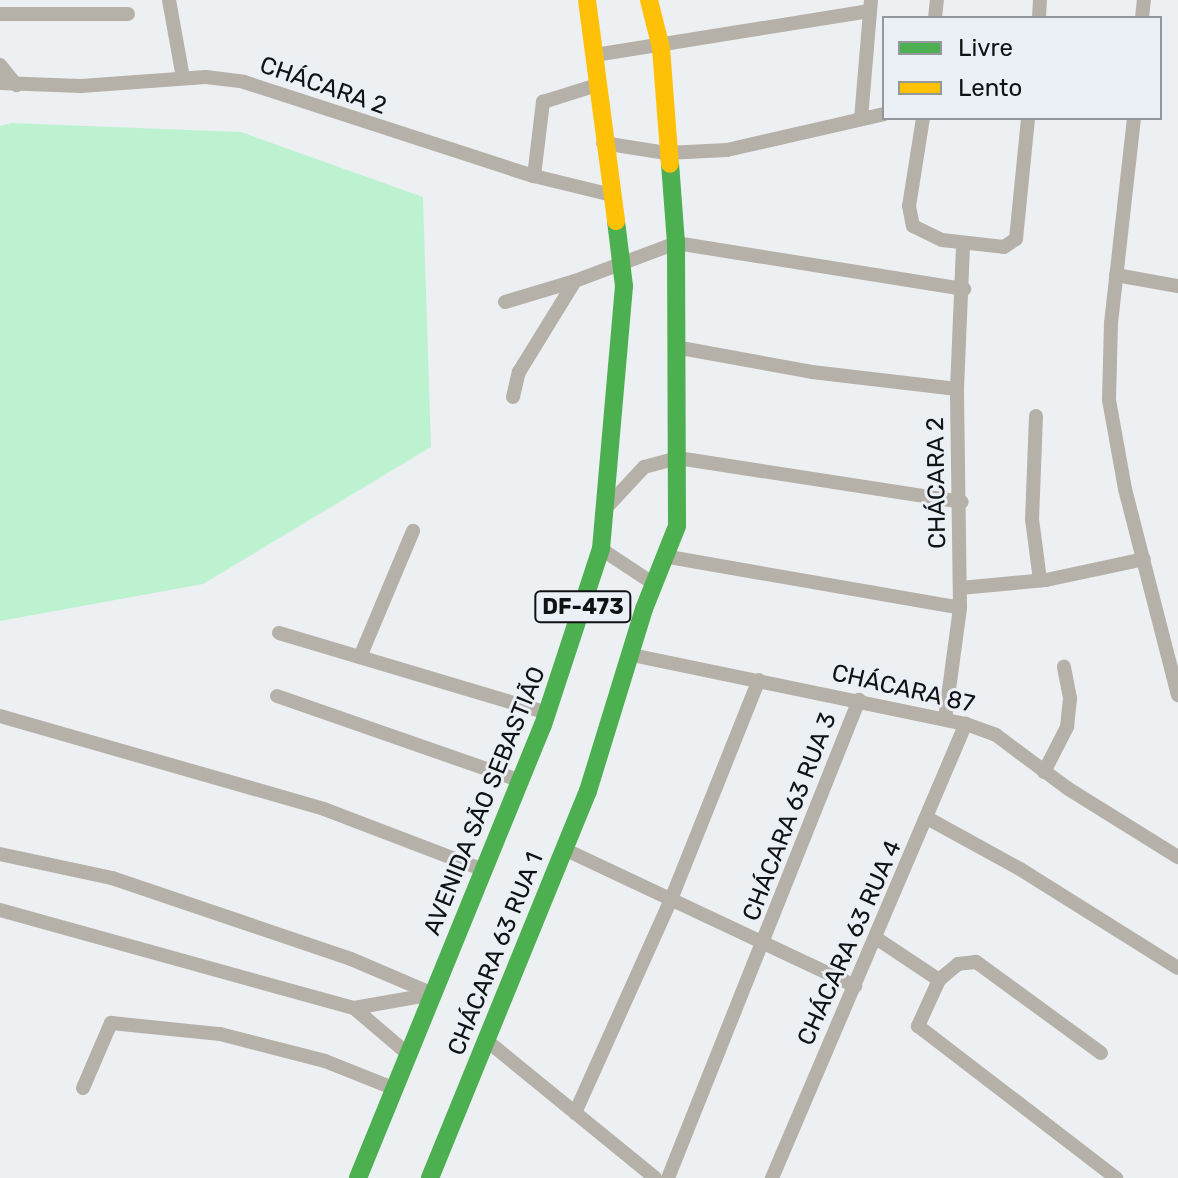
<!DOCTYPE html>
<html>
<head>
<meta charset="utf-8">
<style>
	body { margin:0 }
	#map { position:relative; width:1178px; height:1178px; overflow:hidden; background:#edf0f3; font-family:Rubik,sans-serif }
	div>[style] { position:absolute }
	.green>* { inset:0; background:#bdf2d1 }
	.street>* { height:14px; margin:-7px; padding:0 7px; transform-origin:7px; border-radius:7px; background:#b6b1a8 }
	.fast>* { height:18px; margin:-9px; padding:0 9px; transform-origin:9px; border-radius:9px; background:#4caf50 }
	.slow>* { height:18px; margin:-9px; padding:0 9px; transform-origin:9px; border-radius:9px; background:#ffc107 }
	span { translate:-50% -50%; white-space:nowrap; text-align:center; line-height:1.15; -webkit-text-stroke:6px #eaf0f6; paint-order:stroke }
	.shield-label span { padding:2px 6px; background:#eaf0f6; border:2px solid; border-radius:6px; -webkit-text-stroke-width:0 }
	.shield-label { font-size:22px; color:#101214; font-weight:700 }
	.street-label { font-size:24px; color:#101214 }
	.legend { position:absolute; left:882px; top:16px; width:280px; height:104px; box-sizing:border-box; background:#eaf0f6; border:2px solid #93979c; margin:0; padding:10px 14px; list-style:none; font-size:24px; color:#101214 }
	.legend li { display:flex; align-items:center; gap:16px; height:40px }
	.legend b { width:40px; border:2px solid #93979c }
</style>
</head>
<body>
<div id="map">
	<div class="green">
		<div style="clip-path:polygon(11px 123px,241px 132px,423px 197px,431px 447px,203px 584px,0 621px,0 126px)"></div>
	</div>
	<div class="street">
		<div style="left:169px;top:0;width:79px;rotate:79.8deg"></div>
		<div style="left:0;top:14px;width:128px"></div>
		<div style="left:935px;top:18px;width:18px;rotate:-84deg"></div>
		<div style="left:1039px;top:18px;width:18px;rotate:-87deg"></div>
		<div style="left:1142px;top:18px;width:18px;rotate:-84deg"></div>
		<div style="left:595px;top:55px;width:278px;rotate:-9.1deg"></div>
		<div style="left:0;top:65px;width:26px;rotate:51deg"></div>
		<div style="left:0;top:83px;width:81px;rotate:2.1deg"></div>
		<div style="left:81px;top:86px;width:125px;rotate:-4.1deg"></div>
		<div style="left:206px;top:77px;width:38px;rotate:7deg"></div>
		<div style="left:244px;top:82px;width:305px;rotate:18deg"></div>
		<div style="left:534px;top:176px;width:76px;rotate:13.7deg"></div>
		<div style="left:923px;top:118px;width:89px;rotate:99deg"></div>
		<div style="left:909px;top:206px;width:20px;rotate:79deg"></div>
		<div style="left:913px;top:226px;width:32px;rotate:26deg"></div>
		<div style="left:942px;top:240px;width:62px;rotate:6.4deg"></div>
		<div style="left:1004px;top:247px;width:14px;rotate:-34deg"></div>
		<div style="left:1016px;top:239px;width:122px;rotate:-84.3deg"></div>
		<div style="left:1134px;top:118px;width:206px;rotate:96.4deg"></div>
		<div style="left:1111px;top:323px;width:77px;rotate:91.5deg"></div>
		<div style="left:1109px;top:400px;width:90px;rotate:79.8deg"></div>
		<div style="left:1125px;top:489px;width:213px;rotate:75.6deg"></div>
		<div style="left:861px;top:119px;width:119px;rotate:-85.2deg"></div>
		<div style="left:603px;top:143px;width:64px;rotate:9deg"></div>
		<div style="left:666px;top:153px;width:61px;rotate:-2.8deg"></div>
		<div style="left:727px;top:150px;width:161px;rotate:-12.9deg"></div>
		<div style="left:534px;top:176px;width:75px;rotate:-83.1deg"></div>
		<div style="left:543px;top:102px;width:57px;rotate:-17.5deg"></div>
		<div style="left:1116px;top:275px;width:63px;rotate:10.1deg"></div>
		<div style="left:505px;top:302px;width:73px;rotate:-16.7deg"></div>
		<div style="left:675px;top:347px;width:139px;rotate:10.3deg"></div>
		<div style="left:812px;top:372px;width:146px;rotate:6.7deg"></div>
		<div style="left:513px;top:397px;width:26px;rotate:-77deg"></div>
		<div style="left:519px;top:372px;width:107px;rotate:-58.4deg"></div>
		<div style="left:575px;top:281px;width:108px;rotate:-20.6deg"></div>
		<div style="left:676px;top:243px;width:292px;rotate:9.1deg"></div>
		<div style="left:1036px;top:416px;width:103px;rotate:92.2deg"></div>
		<div style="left:1032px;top:519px;width:62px;rotate:82.5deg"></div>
		<div style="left:606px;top:508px;width:56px;rotate:-47.2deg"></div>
		<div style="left:644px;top:467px;width:35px;rotate:-15deg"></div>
		<div style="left:678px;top:458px;width:287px;rotate:8.8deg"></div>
		<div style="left:601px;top:549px;width:64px;rotate:33.4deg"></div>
		<div style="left:669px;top:557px;width:295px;rotate:9.9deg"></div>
		<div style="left:960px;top:588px;width:86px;rotate:-5.3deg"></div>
		<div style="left:1046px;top:580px;width:100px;rotate:-12.1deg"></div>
		<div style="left:279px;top:633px;width:281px;rotate:16.6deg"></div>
		<div style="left:632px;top:655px;width:341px;rotate:11.7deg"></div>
		<div style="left:966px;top:724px;width:32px;rotate:20deg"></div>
		<div style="left:996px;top:735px;width:89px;rotate:36.7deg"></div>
		<div style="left:1067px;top:788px;width:131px;rotate:31.9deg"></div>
		<div style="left:360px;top:657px;width:137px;rotate:-67.2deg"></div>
		<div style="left:277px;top:696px;width:258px;rotate:19.2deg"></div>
		<div style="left:0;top:716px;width:337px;rotate:16deg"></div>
		<div style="left:324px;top:809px;width:171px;rotate:20.9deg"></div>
		<div style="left:945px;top:719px;width:112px;rotate:-82.3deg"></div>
		<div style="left:960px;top:608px;width:219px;rotate:-90.8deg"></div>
		<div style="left:957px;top:389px;width:144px;rotate:-87.6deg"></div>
		<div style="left:1044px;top:772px;width:51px;rotate:-62.9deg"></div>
		<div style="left:1067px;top:727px;width:29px;rotate:-84deg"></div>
		<div style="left:1070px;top:698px;width:32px;rotate:-101deg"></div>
		<div style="left:929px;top:819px;width:104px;rotate:28.8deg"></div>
		<div style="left:1020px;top:869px;width:186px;rotate:32.1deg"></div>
		<div style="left:564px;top:849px;width:322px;rotate:25.2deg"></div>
		<div style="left:0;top:854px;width:115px;rotate:12.1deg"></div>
		<div style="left:112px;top:878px;width:252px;rotate:18.7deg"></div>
		<div style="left:351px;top:959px;width:89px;rotate:23.1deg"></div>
		<div style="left:0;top:910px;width:367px;rotate:15.5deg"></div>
		<div style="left:354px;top:1008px;width:72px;rotate:40.5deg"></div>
		<div style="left:876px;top:938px;width:76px;rotate:33.7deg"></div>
		<div style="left:354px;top:1008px;width:80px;rotate:-10deg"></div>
		<div style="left:486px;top:1040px;width:218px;rotate:39.2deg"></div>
		<div style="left:1101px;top:1053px;width:155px;rotate:-143.9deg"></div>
		<div style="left:976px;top:962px;width:18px;rotate:174deg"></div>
		<div style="left:958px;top:964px;width:25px;rotate:140deg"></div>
		<div style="left:939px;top:980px;width:51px;rotate:114.5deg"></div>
		<div style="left:918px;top:1026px;width:250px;rotate:37.5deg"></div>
		<div style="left:83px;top:1088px;width:71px;rotate:-66.7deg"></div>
		<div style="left:111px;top:1023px;width:110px;rotate:5.8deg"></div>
		<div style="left:220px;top:1034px;width:108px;rotate:14.4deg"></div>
		<div style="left:325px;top:1061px;width:75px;rotate:21.8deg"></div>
		<div style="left:575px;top:1113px;width:231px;rotate:-65.8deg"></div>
		<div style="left:670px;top:902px;width:239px;rotate:-68.2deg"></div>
		<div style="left:668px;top:1178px;width:515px;rotate:-68.22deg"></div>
		<div style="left:772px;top:1178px;width:494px;rotate:-66.9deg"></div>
	</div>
	<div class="fast">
		<div style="left:358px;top:1178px;width:489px;rotate:-67.8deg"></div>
		<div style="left:543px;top:725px;width:185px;rotate:-71.8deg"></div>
		<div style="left:601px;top:549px;width:264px;rotate:-85deg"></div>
		<div style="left:624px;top:286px;width:65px;rotate:-97deg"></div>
		<div style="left:430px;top:1178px;width:418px;rotate:-67.8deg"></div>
		<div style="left:588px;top:791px;width:190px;rotate:-72.9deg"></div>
		<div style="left:644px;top:609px;width:89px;rotate:-68.3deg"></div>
		<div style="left:677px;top:526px;width:283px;rotate:-90.2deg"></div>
		<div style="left:676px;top:243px;width:79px;rotate:-94.3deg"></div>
	</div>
	<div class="slow">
		<div style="left:587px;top:0;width:223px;rotate:82.5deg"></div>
		<div style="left:649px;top:0;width:49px;rotate:76deg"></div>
		<div style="left:661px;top:48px;width:116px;rotate:85.6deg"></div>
	</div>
	<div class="shield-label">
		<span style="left:583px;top:607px">DF-473</span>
	</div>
	<div class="street-label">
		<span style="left:323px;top:86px;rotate:19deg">CHÁCARA 2</span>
		<span style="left:937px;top:483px;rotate:-91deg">CHÁCARA 2</span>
		<span style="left:903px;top:689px;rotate:13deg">CHÁCARA 87</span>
		<span style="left:485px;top:801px;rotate:-68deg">AVENIDA SÃO SEBASTIÃO</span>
		<span style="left:790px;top:817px;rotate:-69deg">CHÁCARA 63 RUA 3</span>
		<span style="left:850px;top:943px;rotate:-66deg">CHÁCARA 63 RUA 4</span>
		<span style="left:496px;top:954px;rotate:-68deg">CHÁCARA 63 RUA 1</span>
	</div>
	<ul class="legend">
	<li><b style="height:10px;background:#4caf50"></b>Livre</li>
	<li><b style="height:10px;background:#ffc107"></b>Lento</li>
	</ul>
</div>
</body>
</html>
